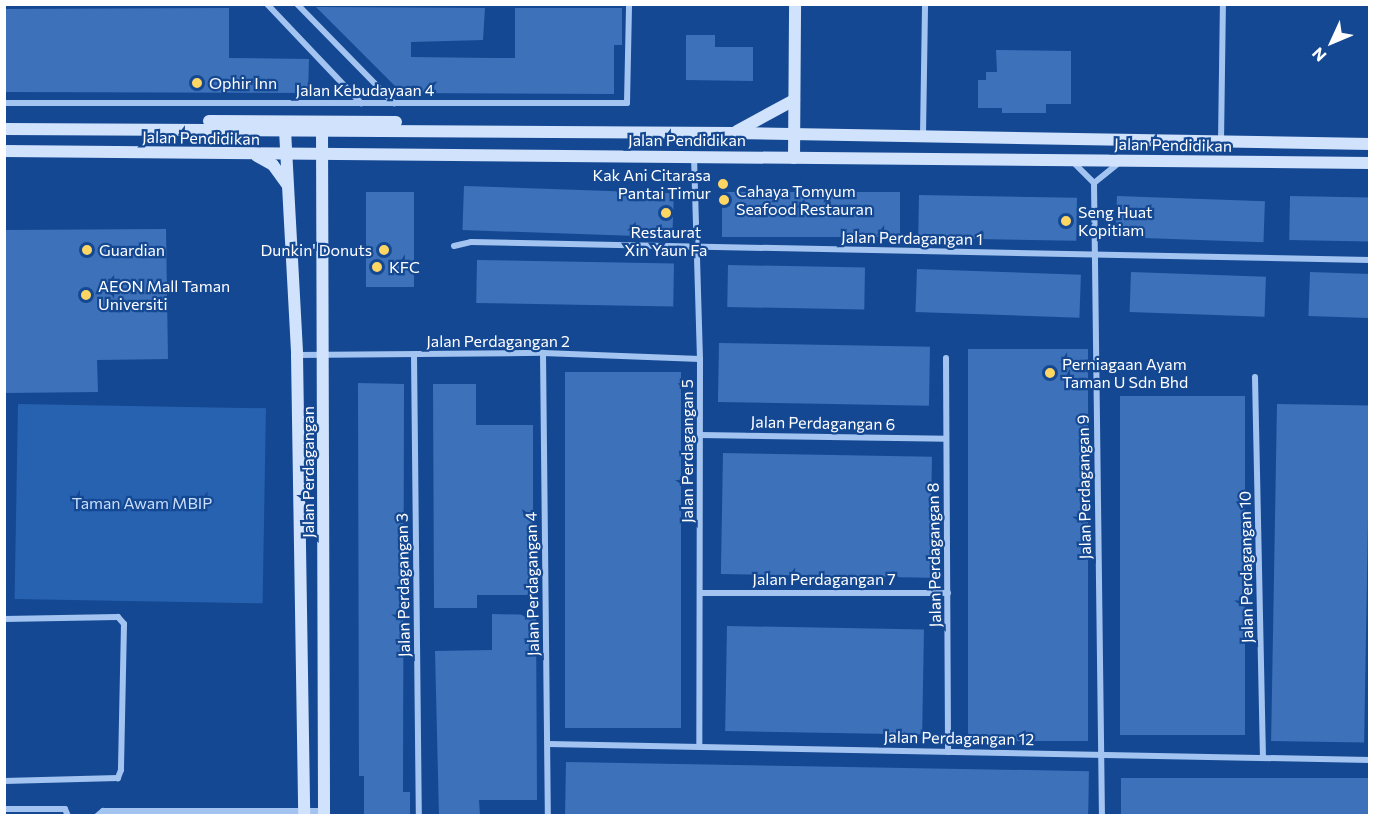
<!DOCTYPE html>
<html>
<head>
<meta charset="utf-8">
<style>
	body { margin:0 }
	#map { position:relative; width:1374px; height:820px; overflow:hidden; background:#154892; font-family:Commissioner,sans-serif }
	div>[style] { position:absolute }
	.green>* { inset:0; background:#2762b1; transform-origin:0 0 }
	.building>* { inset:0; background:#3d72ba; transform-origin:0 0 }
	.street>* { height:6px; margin:-3px; padding:0 3px; transform-origin:3px; border-radius:3px; background:#a3c4f1 }
	.secondary>* { height:12px; margin:-6px; padding:0 6px; transform-origin:6px; border-radius:6px; background:#d1e2fc }
	.dots>* { width:16px; height:16px; translate:-50% -50%; box-sizing:border-box; border:3px solid #154892; border-radius:50% }
	span { translate:-50% -50%; white-space:nowrap; text-align:center; line-height:1.15; -webkit-text-stroke:4.5px #154892; paint-order:stroke }
	.poi-label { font-size:16px; color:#fff }
	.left { translate:0 -50%; text-align:left }
	.right { translate:-100% -50%; text-align:right }
	.street-label { font-size:16px; color:#fff }
	.park-label { font-size:16px; color:#cadffc }
	.frame { position:absolute; inset:0; border:6px solid #fff; pointer-events:none }
	.north { position:absolute; left:1302px; top:12px; width:60px; height:60px; -webkit-text-stroke:4px #154892; paint-order:stroke; rotate:226deg; font-size:16px; font-weight:700; line-height:24px; text-align:center; color:#fff }
	.north::after { content:''; display:block; margin:auto; width:21px; height:27px; background:#fff; clip-path:polygon(50% 0,100% 100%,50% 72%,0 100%) }
</style>
</head>
<body>
<div id="map">
	<div class="green">
		<div style="left:18px;top:404px;width:248px;height:195px;rotate:1deg"></div>
	</div>
	<div class="building">
		<div style="clip-path:polygon(316px 7px,485px 8px,483px 40px,411px 42px,411px 57px,493px 58px,515px 58px,515px 8px,622px 8px,622px 45px,614px 45px,614px 94px,402px 93px)"></div>
		<div style="clip-path:polygon(229px 8px,229px 58px,309px 59px,308px 93px,4px 92px,4px 9px)"></div>
		<div style="clip-path:polygon(686px 35px,715px 35px,715px 47px,753px 47px,753px 81px,686px 80px)"></div>
		<div style="clip-path:polygon(996px 50px,1071px 51px,1071px 104px,1046px 104px,1046px 113px,1002px 113px,1002px 108px,978px 108px,978px 80px,986px 80px,986px 72px,997px 72px)"></div>
		<div style="left:464px;top:186px;width:210px;height:44px;rotate:2deg"></div>
		<div style="left:366px;top:192px;width:48px;height:95px"></div>
		<div style="left:722px;top:192px;width:178px;height:45px"></div>
		<div style="left:919px;top:195px;width:158px;height:43px;rotate:1deg"></div>
		<div style="left:1117px;top:196px;width:148px;height:41px;rotate:2deg"></div>
		<div style="left:1290px;top:196px;width:80px;height:44px;rotate:1deg"></div>
		<div style="clip-path:polygon(166px 229px,168px 359px,97px 360px,98px 392px,4px 393px,4px 230px)"></div>
		<div style="left:477px;top:260px;width:197px;height:43px;rotate:1deg"></div>
		<div style="left:728px;top:265px;width:137px;height:42px;rotate:1deg"></div>
		<div style="left:917px;top:269px;width:164px;height:43px;rotate:2deg"></div>
		<div style="left:1131px;top:272px;width:135px;height:40px;rotate:2deg"></div>
		<div style="left:1310px;top:272px;width:60px;height:44px;rotate:2deg"></div>
		<div style="left:719px;top:343px;width:211px;height:59px;rotate:1deg"></div>
		<div style="left:968px;top:349px;width:120px;height:392px"></div>
		<div style="left:565px;top:372px;width:116px;height:356px"></div>
		<div style="clip-path:polygon(358px 383px,404px 384px,403px 792px,410px 792px,410px 816px,364px 816px,364px 776px,359px 776px)"></div>
		<div style="clip-path:polygon(433px 384px,476px 384px,476px 425px,533px 425px,533px 595px,477px 595px,477px 608px,434px 608px)"></div>
		<div style="left:1120px;top:396px;width:125px;height:339px"></div>
		<div style="left:1277px;top:404px;width:93px;height:337px;rotate:1deg"></div>
		<div style="left:723px;top:453px;width:209px;height:121px;rotate:1deg"></div>
		<div style="clip-path:polygon(492px 614px,536px 615px,537px 800px,479px 800px,480px 816px,439px 816px,435px 651px,492px 650px)"></div>
		<div style="left:727px;top:626px;width:197px;height:105px;rotate:1deg"></div>
		<div style="left:566px;top:762px;width:523px;height:54px;rotate:1deg"></div>
		<div style="left:1370px;top:778px;width:38px;height:249px;rotate:90deg"></div>
	</div>
	<div class="street">
		<div style="left:267px;top:4px;width:137px;rotate:46.5deg"></div>
		<div style="left:297px;top:4px;width:139px;rotate:45.6deg"></div>
		<div style="left:4px;top:103px;width:623px"></div>
		<div style="left:627px;top:103px;width:99px;rotate:-88.8deg"></div>
		<div style="left:923px;top:135px;width:131px;rotate:-89.1deg"></div>
		<div style="left:1221px;top:142px;width:138px;rotate:-89.2deg"></div>
		<div style="left:694px;top:157px;width:202px;rotate:88.3deg"></div>
		<div style="left:700px;top:359px;width:387px;rotate:90.1deg"></div>
		<div style="left:1073px;top:162px;width:30px;rotate:45deg"></div>
		<div style="left:1094px;top:183px;width:633px;rotate:89.28deg"></div>
		<div style="left:1094px;top:183px;width:32px;rotate:-39deg"></div>
		<div style="left:454px;top:246px;width:17px;rotate:-13deg"></div>
		<div style="left:471px;top:242px;width:899px;rotate:1.15deg"></div>
		<div style="left:543px;top:353px;width:463px;rotate:89.4deg"></div>
		<div style="left:297px;top:355px;width:246px;rotate:-0.5deg"></div>
		<div style="left:543px;top:353px;width:157px;rotate:2.2deg"></div>
		<div style="left:414px;top:355px;width:461px;rotate:89.4deg"></div>
		<div style="left:946px;top:358px;width:394px;rotate:89.7deg"></div>
		<div style="left:1255px;top:377px;width:380px;rotate:88.8deg"></div>
		<div style="left:700px;top:435px;width:246px;rotate:0.9deg"></div>
		<div style="left:700px;top:593px;width:248px"></div>
		<div style="left:4px;top:619px;width:114px;rotate:-1deg"></div>
		<div style="left:118px;top:617px;width:9px;rotate:49deg"></div>
		<div style="left:124px;top:624px;width:146px;rotate:91.2deg"></div>
		<div style="left:121px;top:770px;width:9px;rotate:111deg"></div>
		<div style="left:118px;top:778px;width:114px;rotate:178.5deg"></div>
		<div style="left:548px;top:744px;width:822px;rotate:1.12deg"></div>
		<div style="left:4px;top:809px;width:61px"></div>
		<div style="left:65px;top:809px;width:8px;rotate:67deg"></div>
		<div style="left:97px;top:816px;width:8px;rotate:-40deg"></div>
		<div style="left:103px;top:811px;width:221px"></div>
	</div>
	<div class="secondary">
		<div style="left:209px;top:121px;width:187px;rotate:0.3deg"></div>
		<div style="left:4px;top:129px;width:729px;rotate:0.31deg"></div>
		<div style="left:733px;top:133px;width:637px;rotate:0.99deg"></div>
		<div style="left:322px;top:129px;width:687px;rotate:89.83deg"></div>
		<div style="left:285px;top:130px;width:225px;rotate:86.9deg"></div>
		<div style="left:297px;top:355px;width:461px;rotate:89.1deg"></div>
		<div style="left:737px;top:131px;width:65px;rotate:-28.5deg"></div>
		<div style="left:4px;top:151px;width:1366px;rotate:0.5deg"></div>
		<div style="left:257px;top:156px;width:18px;rotate:29deg"></div>
		<div style="left:273px;top:165px;width:24px;rotate:54deg"></div>
		<div style="left:794px;top:158px;width:154px;rotate:-89.6deg"></div>
	</div>
	<div class="dots">
		<div style="left:197px;top:83px;background:#ffd663"></div>
		<div style="left:723px;top:184px;background:#ffd663"></div>
		<div style="left:724px;top:200px;background:#ffd663"></div>
		<div style="left:666px;top:213px;background:#ffd663"></div>
		<div style="left:1066px;top:221px;background:#ffd663"></div>
		<div style="left:87px;top:250px;background:#ffd663"></div>
		<div style="left:384px;top:250px;background:#ffd663"></div>
		<div style="left:377px;top:267px;background:#ffd663"></div>
		<div style="left:86px;top:295px;background:#ffd663"></div>
		<div style="left:1050px;top:373px;background:#ffd663"></div>
	</div>
	<div class="poi-label">
		<span class="left" style="left:209px;top:83px">Ophir Inn</span>
		<span class="right" style="left:711px;top:184px">Kak Ani Citarasa<br>Pantai Timur</span>
		<span class="left" style="left:736px;top:200px">Cahaya Tomyum<br>Seafood Restauran</span>
		<span class="left" style="left:1078px;top:221px">Seng Huat<br>Kopitiam</span>
		<span style="left:666px;top:241px">Restaurat<br>Xin Yaun Fa</span>
		<span class="left" style="left:99px;top:250px">Guardian</span>
		<span class="right" style="left:372px;top:250px">Dunkin' Donuts</span>
		<span class="left" style="left:389px;top:267px">KFC</span>
		<span class="left" style="left:98px;top:295px">AEON Mall Taman<br>Universiti</span>
		<span class="left" style="left:1062px;top:373px">Perniagaan Ayam<br>Taman U Sdn Bhd</span>
	</div>
	<div class="street-label">
		<span style="left:365px;top:90px">Jalan Kebudayaan 4</span>
		<span style="left:201px;top:138px;rotate:1deg">Jalan Pendidikan</span>
		<span style="left:687px;top:140px">Jalan Pendidikan</span>
		<span style="left:1173px;top:145px;rotate:1deg">Jalan Pendidikan</span>
		<span style="left:912px;top:238px;rotate:1deg">Jalan Perdagangan 1</span>
		<span style="left:498px;top:341px">Jalan Perdagangan 2</span>
		<span style="left:823px;top:423px;rotate:1deg">Jalan Perdagangan 6</span>
		<span style="left:687px;top:451px;rotate:-90deg">Jalan Perdagangan 5</span>
		<span style="left:308px;top:472px;rotate:-90deg">Jalan Perdagangan</span>
		<span style="left:1084px;top:487px;rotate:-91deg">Jalan Perdagangan 9</span>
		<span style="left:934px;top:555px;rotate:-91deg">Jalan Perdagangan 8</span>
		<span style="left:1246px;top:567px;rotate:-91deg">Jalan Perdagangan 10</span>
		<span style="left:824px;top:579px">Jalan Perdagangan 7</span>
		<span style="left:532px;top:584px;rotate:-91deg">Jalan Perdagangan 4</span>
		<span style="left:403px;top:585px;rotate:-91deg">Jalan Perdagangan 3</span>
		<span style="left:959px;top:738px;rotate:1deg">Jalan Perdagangan 12</span>
	</div>
	<div class="park-label">
		<span style="left:142px;top:503px">Taman Awam MBIP</span>
	</div>
	<div class="frame"></div>
	<div class="north">N</div>
</div>
</body>
</html>
